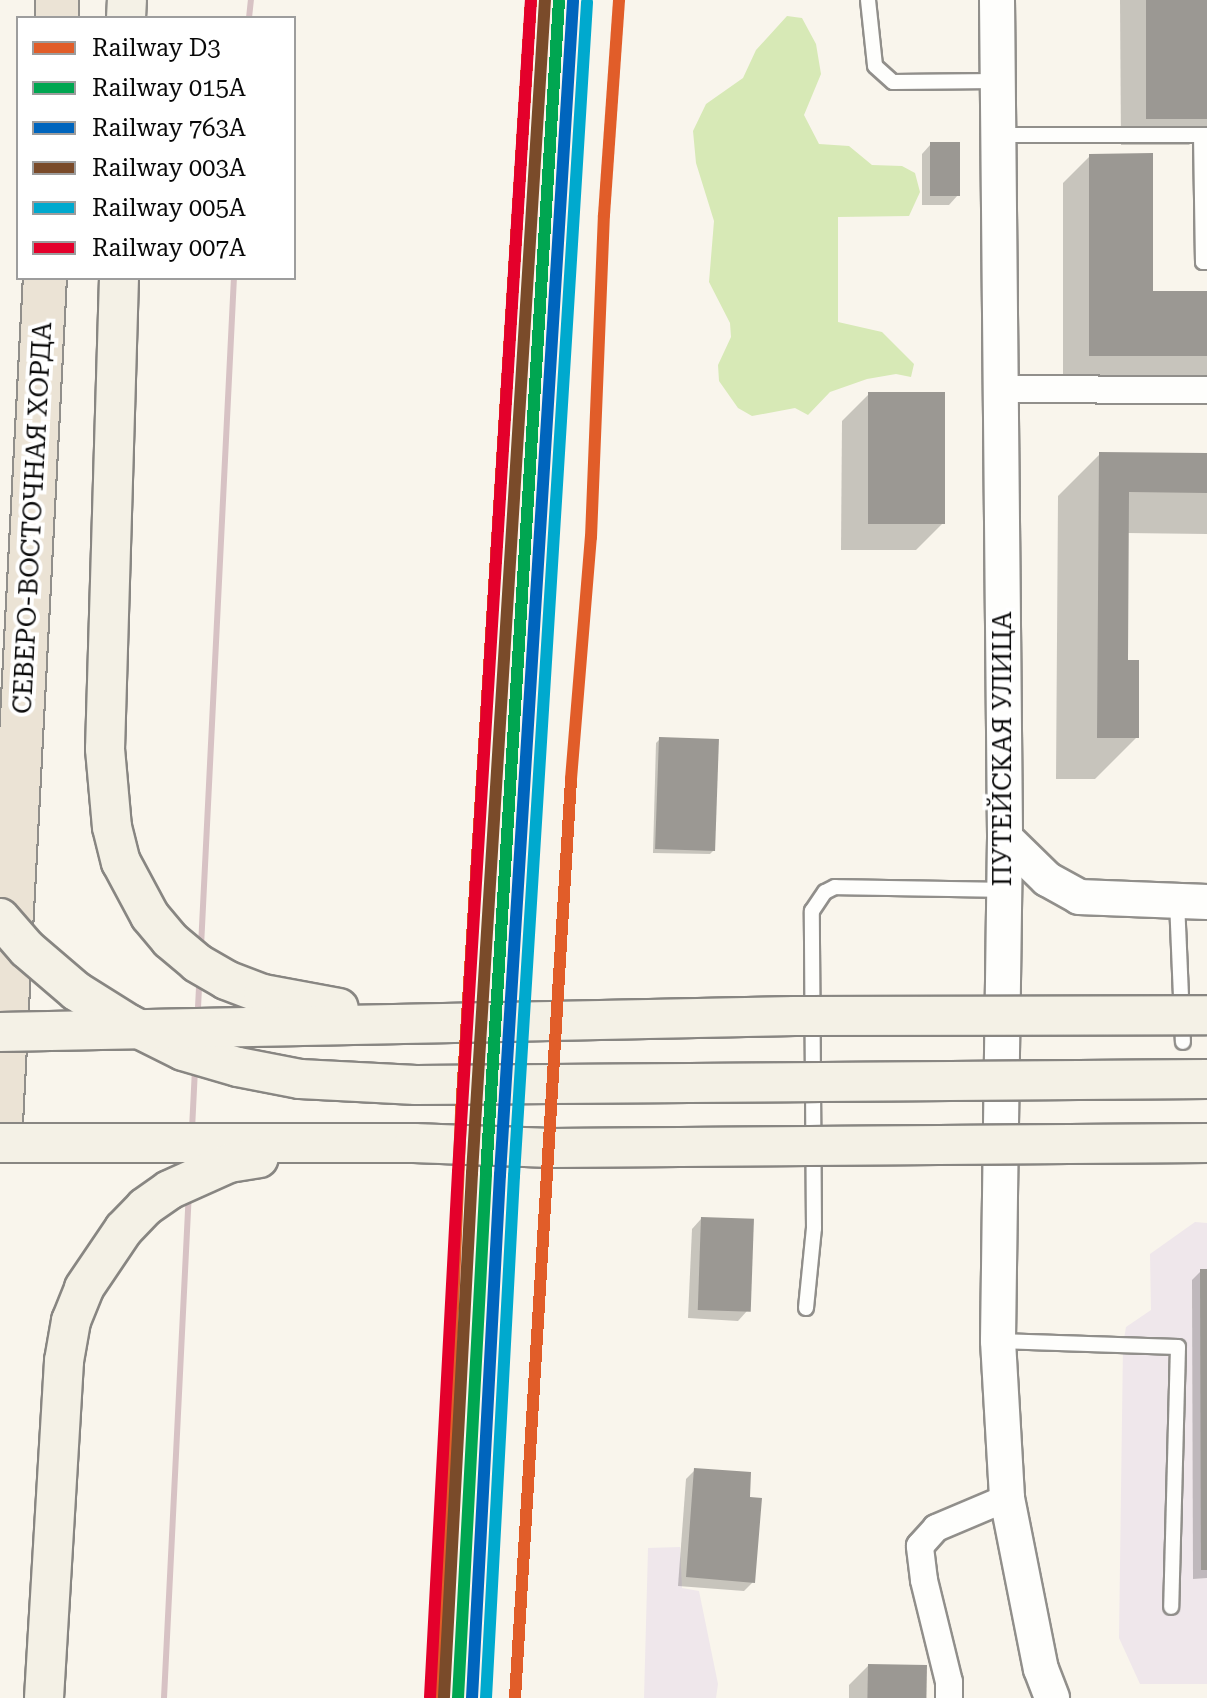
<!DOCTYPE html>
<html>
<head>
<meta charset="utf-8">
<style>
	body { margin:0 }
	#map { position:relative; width:1207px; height:1698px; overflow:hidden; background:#f9f5ec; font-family:"Roboto Serif",serif }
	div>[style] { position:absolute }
	.industrial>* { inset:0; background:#efe7eb }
	.forest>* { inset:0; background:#d7e9b6 }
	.shadow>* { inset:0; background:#0003 }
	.building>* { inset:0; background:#9b9893; transform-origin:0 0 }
	.roads { filter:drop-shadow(2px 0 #918f8b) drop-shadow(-2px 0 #918f8b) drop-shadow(0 2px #918f8b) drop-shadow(0 -2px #918f8b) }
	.service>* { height:14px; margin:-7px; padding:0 7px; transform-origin:7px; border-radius:7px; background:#fefefc }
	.minor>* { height:26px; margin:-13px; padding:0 13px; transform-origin:13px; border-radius:13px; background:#fefefc }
	.tertiary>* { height:34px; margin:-17px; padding:0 17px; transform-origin:17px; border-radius:17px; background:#fefefc }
	.secondary>* { height:38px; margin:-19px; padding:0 19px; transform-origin:19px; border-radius:19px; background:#f4f1e6 }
	.primary>* { height:42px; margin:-21px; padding:0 21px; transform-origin:21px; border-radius:21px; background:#ebe3d5 }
	.rail>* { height:6px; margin:-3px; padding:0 3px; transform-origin:3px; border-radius:3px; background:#d7c2c4 }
	.bridges { filter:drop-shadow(2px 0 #888682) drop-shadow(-2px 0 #888682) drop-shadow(0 2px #888682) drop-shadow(0 -2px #888682) }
	.secondary-bridge>* { height:38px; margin:-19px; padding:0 19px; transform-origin:19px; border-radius:19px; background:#f4f1e6 }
	.rail-1>* { height:12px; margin:-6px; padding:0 6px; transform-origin:6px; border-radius:6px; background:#e15d29 }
	.rail-2>* { height:12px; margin:-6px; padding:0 6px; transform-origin:6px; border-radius:6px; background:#00a651 }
	.rail-3>* { height:12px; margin:-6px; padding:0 6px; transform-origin:6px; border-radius:6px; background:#0065bd }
	.rail-4>* { height:12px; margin:-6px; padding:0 6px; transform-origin:6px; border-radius:6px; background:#7a4b2a }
	.rail-5>* { height:12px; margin:-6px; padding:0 6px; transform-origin:6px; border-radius:6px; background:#00a9ce }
	.rail-6>* { height:12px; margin:-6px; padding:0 6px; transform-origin:6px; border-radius:6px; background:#e4002b }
	span { translate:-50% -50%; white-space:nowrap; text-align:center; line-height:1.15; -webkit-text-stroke:8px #fff; paint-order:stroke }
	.street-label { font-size:26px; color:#090909 }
	.legend { position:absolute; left:16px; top:16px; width:280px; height:264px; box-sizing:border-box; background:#fff; border:2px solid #9d9d9d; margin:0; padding:10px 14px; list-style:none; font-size:24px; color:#090909 }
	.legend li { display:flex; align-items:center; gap:16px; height:40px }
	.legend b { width:40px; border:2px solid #9d9d9d }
</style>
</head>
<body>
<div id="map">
	<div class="industrial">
		<div style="clip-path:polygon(1195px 1222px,1207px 1223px,1207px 1684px,1140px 1684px,1119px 1638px,1123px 1345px,1126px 1327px,1151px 1310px,1150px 1254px)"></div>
		<div style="clip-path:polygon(680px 1547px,682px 1588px,699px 1591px,718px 1684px,716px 1698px,644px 1698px,648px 1548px)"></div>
	</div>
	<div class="forest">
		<div style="clip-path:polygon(787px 16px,802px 18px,816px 44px,821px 74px,804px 115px,819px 144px,849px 146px,872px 165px,902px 166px,915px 173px,920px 192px,909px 216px,838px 217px,838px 322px,882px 332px,914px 364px,911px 377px,896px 374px,867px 379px,830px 392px,808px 415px,795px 408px,752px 416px,738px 408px,719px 381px,718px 365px,731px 337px,730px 323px,709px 282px,714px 221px,696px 163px,693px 131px,706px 104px,743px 78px,756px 50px)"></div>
	</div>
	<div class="shadow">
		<div style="clip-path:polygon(1120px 0,1207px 0,1207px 127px,1189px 145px,1121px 145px)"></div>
		<div style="clip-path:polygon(931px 144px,958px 195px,949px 205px,922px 205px,922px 154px)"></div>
		<div style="clip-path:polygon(1090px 156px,1151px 293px,1207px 293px,1207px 382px,1063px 382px,1063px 183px)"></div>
		<div style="clip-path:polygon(869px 394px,943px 523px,916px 550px,841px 550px,842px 421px)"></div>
		<div style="clip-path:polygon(1100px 454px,1207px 455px,1207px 534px,1126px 533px,1126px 662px,1137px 737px,1095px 779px,1056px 779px,1058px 496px)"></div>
		<div style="clip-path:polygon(660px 739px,714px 850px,710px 854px,653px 853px,656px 743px)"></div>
		<div style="clip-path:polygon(701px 1219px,747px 1311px,738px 1321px,688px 1318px,692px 1229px)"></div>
		<div style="clip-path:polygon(1201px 1271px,1207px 1271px,1207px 1578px,1193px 1579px,1192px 1280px)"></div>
		<div style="clip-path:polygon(695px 1470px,747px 1499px,753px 1582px,744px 1591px,678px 1586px,686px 1479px)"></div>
		<div style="clip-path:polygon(868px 1666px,925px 1698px,849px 1698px,849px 1685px)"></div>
	</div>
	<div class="building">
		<div style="left:1146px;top:0;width:61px;height:119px"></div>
		<div style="left:930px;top:142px;width:30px;height:54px"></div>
		<div style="clip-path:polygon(1153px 153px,1153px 291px,1207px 291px,1207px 356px,1089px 356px,1089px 154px)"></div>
		<div style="left:868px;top:392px;width:77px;height:132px"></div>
		<div style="clip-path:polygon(1099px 452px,1207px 453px,1207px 493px,1129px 492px,1128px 660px,1139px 660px,1139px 738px,1097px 738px)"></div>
		<div style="left:659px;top:737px;width:60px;height:112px;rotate:2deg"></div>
		<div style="left:701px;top:1217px;width:53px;height:93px;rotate:2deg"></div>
		<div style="clip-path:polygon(1200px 1269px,1207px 1269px,1207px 1570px,1201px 1570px)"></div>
		<div style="clip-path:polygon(694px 1468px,751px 1472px,750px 1497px,762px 1498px,755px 1583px,686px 1577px)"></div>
		<div style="left:868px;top:1664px;width:59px;height:34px;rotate:1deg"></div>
	</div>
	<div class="roads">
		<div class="service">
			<div style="left:868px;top:0;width:66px;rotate:83.9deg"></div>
			<div style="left:875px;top:66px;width:24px;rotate:42deg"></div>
			<div style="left:893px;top:82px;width:104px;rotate:-0.6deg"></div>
			<div style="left:998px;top:135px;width:209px"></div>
			<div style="left:1201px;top:135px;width:127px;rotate:89.1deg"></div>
			<div style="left:1203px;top:262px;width:4px"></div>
			<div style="left:1177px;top:901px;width:141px;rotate:87.6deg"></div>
			<div style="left:806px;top:1308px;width:80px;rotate:-84.3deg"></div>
			<div style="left:814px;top:1228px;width:317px;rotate:-90.4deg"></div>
			<div style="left:812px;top:911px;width:23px;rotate:-56deg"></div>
			<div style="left:825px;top:892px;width:11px;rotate:-27deg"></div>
			<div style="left:835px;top:887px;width:168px;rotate:1deg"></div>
			<div style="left:998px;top:1341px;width:180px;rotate:1.9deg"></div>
			<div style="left:1178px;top:1347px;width:260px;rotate:91.5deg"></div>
		</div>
		<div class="minor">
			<div style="left:1000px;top:389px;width:207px;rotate:0.3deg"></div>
			<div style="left:949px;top:1698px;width:16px;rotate:-90deg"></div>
			<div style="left:949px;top:1682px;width:105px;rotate:-103.8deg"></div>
			<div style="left:924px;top:1580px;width:34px;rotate:-97deg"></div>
			<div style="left:920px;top:1546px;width:24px;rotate:-48deg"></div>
			<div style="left:936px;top:1528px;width:77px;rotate:-22.9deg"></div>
		</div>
		<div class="tertiary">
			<div style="left:997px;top:0;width:838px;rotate:89.45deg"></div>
			<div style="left:1005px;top:838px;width:503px;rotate:90.8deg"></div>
			<div style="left:998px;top:1341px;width:157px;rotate:86.7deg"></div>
			<div style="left:1007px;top:1498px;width:174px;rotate:78.8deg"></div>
			<div style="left:1041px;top:1669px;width:31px;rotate:69deg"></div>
			<div style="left:1005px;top:838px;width:59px;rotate:44.3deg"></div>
			<div style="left:1047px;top:879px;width:37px;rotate:29deg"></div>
			<div style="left:1079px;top:897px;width:128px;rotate:2.2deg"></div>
		</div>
		<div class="secondary">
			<div style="left:126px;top:18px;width:18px;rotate:-87deg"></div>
		</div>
		<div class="primary">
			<div style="left:57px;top:18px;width:18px;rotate:-90deg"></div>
			<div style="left:0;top:1141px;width:864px;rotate:-87.02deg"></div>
		</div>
	</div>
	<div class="rail">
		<div style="left:249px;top:18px;width:18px;rotate:-84deg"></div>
		<div style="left:164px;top:1698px;width:1422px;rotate:-87.18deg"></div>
	</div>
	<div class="bridges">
		<div class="secondary-bridge">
			<div style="left:119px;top:278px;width:471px;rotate:91.7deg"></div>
			<div style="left:105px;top:749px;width:78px;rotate:84.9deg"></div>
			<div style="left:112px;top:827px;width:36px;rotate:76deg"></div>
			<div style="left:121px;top:862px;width:61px;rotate:61.8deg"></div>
			<div style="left:150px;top:916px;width:31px;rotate:50deg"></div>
			<div style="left:170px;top:940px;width:35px;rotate:40deg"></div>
			<div style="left:197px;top:963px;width:34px;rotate:30deg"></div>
			<div style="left:226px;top:980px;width:40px;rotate:21deg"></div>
			<div style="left:263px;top:994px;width:77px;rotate:10.4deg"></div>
			<div style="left:0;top:918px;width:41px;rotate:48.9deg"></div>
			<div style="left:27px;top:949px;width:65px;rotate:40.6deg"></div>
			<div style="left:76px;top:991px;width:62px;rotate:31.9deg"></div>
			<div style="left:129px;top:1024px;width:60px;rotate:26.6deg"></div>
			<div style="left:183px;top:1051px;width:57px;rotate:16.2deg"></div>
			<div style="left:238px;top:1067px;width:63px;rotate:11deg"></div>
			<div style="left:300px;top:1079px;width:116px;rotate:3deg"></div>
			<div style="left:416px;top:1085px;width:791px;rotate:-0.43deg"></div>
			<div style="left:0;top:1032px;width:795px;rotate:-1.15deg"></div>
			<div style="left:795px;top:1016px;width:412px;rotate:-0.1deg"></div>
			<div style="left:0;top:1143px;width:414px"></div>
			<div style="left:414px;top:1143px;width:137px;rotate:2.1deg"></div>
			<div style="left:551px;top:1148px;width:656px;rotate:-0.44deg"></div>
			<div style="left:44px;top:1698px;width:338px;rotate:-86.6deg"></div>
			<div style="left:64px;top:1361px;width:41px;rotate:-80.1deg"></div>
			<div style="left:71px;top:1321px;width:35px;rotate:-68deg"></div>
			<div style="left:84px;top:1288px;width:71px;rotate:-55.9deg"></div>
			<div style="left:124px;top:1229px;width:30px;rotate:-46deg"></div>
			<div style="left:145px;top:1207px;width:29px;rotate:-35deg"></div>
			<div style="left:169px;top:1190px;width:66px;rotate:-24.2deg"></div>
			<div style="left:229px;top:1163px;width:30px;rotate:-9deg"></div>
		</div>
	</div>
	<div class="rail-1">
		<div style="left:437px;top:1698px;width:586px;rotate:-87.65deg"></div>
		<div style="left:461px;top:1112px;width:1114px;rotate:-86.4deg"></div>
		<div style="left:515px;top:1698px;width:921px;rotate:-86.51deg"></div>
		<div style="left:571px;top:779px;width:243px;rotate:-85.3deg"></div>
		<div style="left:591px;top:537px;width:322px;rotate:-87.7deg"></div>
		<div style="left:604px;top:215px;width:216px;rotate:-86deg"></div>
	</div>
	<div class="rail-2">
		<div style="left:458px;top:1698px;width:525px;rotate:-86.94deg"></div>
		<div style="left:486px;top:1174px;width:1176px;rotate:-86.44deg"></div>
	</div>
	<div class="rail-3">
		<div style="left:472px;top:1698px;width:524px;rotate:-86.94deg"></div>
		<div style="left:500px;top:1175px;width:1176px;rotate:-86.44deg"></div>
	</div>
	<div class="rail-4">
		<div style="left:444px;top:1697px;width:525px;rotate:-86.94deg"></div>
		<div style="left:472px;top:1173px;width:1175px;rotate:-86.44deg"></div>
	</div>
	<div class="rail-5">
		<div style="left:486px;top:1698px;width:523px;rotate:-86.93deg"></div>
		<div style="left:514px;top:1176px;width:1176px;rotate:-86.44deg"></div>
	</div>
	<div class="rail-6">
		<div style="left:430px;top:1697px;width:526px;rotate:-86.95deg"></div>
		<div style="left:458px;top:1172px;width:1174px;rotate:-86.44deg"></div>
	</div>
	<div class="street-label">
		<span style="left:33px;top:518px;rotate:-87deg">СЕВЕРО-ВОСТОЧНАЯ ХОРДА</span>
		<span style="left:1003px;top:749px;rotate:-90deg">ПУТЕЙСКАЯ УЛИЦА</span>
	</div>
	<ul class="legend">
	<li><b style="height:10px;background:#e15d29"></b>Railway D3</li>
	<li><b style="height:10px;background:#00a651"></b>Railway 015А</li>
	<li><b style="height:10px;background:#0065bd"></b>Railway 763А</li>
	<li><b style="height:10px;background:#7a4b2a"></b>Railway 003А</li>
	<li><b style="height:10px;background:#00a9ce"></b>Railway 005А</li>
	<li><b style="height:10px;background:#e4002b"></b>Railway 007А</li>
	</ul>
</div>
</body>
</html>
